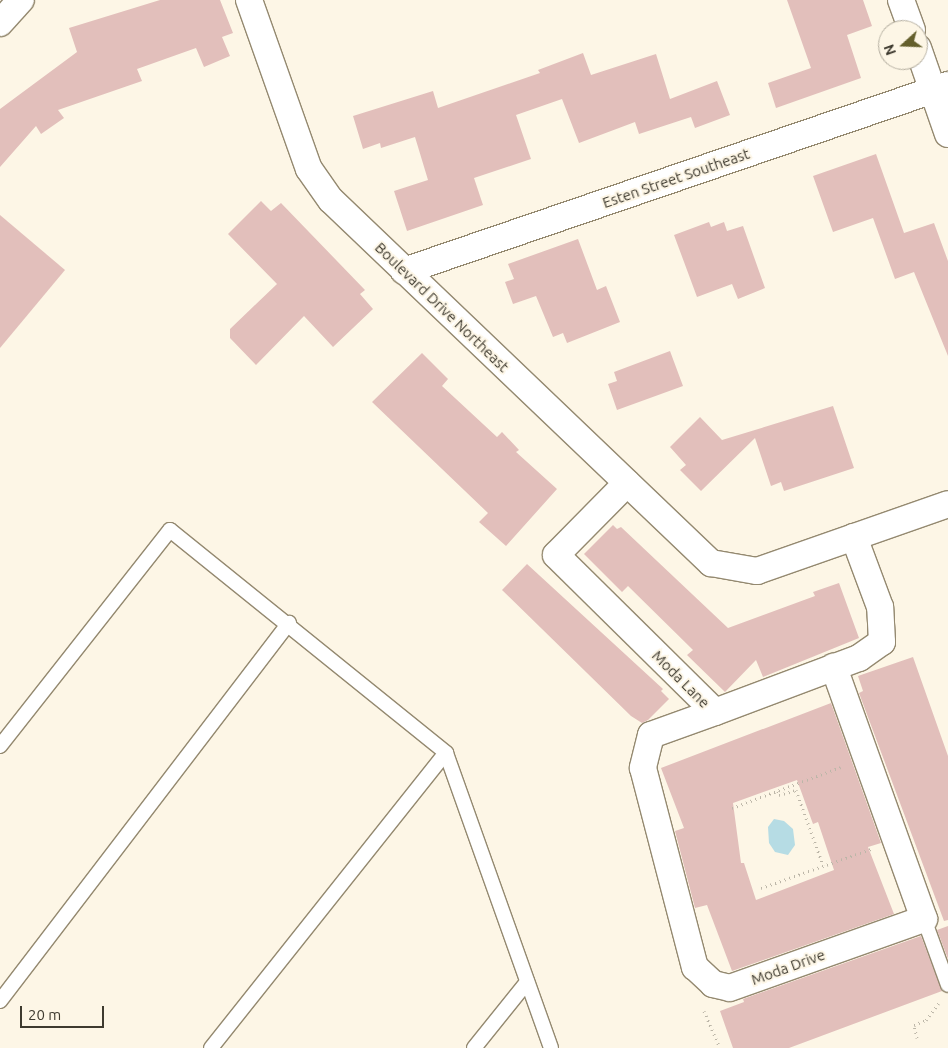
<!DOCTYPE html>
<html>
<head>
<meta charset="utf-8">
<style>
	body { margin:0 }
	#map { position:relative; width:948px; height:1048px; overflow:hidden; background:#fdf6e6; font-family:Ubuntu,sans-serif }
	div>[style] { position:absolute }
	.water>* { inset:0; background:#b6dce4 }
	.building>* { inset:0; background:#e2bfbb }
	.path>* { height:3px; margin-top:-1.5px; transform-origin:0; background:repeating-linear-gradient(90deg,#bcb6a8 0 1px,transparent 0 5px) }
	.roads { filter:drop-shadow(1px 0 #948970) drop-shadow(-1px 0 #948970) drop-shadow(0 1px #948970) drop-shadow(0 -1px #948970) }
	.lane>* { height:14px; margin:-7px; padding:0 7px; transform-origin:7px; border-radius:7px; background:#fff }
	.street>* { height:26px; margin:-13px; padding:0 13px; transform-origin:13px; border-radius:13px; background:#fff }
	span { translate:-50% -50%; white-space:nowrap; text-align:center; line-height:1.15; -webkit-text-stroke:4px #fdf6e6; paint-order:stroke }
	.street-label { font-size:15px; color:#3e3a2f }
	.north { position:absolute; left:878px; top:20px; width:50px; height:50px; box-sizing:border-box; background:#fdf6e6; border:1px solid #b1ab9d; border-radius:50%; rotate:250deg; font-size:14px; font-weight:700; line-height:20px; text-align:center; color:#3e3a2f }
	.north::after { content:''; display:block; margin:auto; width:18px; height:22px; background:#645f2c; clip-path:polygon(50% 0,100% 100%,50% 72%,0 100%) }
	.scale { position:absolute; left:20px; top:1006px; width:84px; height:22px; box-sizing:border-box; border:2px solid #3e3a2f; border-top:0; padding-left:6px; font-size:15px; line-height:18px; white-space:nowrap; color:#3e3a2f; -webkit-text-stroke:4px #fdf6e6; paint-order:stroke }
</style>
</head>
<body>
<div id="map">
	<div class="water">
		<div style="clip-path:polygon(774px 819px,784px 821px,793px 829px,795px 845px,788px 855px,775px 852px,769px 843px,768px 827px)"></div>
	</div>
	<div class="building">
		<div style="clip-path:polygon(160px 0,220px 0,233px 33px,222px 37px,230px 56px,204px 67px,196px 48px,137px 69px,142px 81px,58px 110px,64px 118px,41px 134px,36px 126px,0 167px,0 109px,77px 52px,69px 28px)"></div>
		<div style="clip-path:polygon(787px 0,863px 0,872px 26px,847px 35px,861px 78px,776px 108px,768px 83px,811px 68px)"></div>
		<div style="clip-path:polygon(583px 53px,591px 75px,656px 54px,670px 99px,717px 81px,730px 115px,695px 128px,691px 117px,639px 134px,635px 122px,579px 143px,562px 99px,516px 115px,531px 159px,474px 178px,483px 205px,407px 231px,394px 191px,428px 180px,415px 137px,381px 148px,380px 143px,363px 149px,353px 116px,433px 91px,438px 108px,540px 73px,538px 70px)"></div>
		<div style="clip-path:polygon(876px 154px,904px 233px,934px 223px,948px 261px,948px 356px,914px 272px,895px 279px,873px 218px,833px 232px,813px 176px)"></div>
		<div style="clip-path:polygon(261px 201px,271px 211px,281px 203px,365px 290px,360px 294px,373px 309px,333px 347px,304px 316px,256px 365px,230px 338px,230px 329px,277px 284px,228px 234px)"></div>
		<div style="clip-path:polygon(0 215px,65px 270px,0 348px)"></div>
		<div style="clip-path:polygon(709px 222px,711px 227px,724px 222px,727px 231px,743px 226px,765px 288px,738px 299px,732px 284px,697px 297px,674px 235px)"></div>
		<div style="clip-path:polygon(578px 239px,597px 290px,606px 286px,620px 322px,567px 343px,563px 333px,553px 337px,536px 296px,513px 304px,505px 282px,514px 279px,508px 264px)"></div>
		<div style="clip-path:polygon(670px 351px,683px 386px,617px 410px,608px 384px,617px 381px,614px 372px)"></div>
		<div style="clip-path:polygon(422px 353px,448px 379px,442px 386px,497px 437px,502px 432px,519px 450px,516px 452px,557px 489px,506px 546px,479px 522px,488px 513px,372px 402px)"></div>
		<div style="clip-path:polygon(833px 406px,854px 468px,784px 491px,781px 482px,771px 486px,755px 438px,701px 491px,680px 470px,686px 465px,670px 447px,700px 417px,722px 440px)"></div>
		<div style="clip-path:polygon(613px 525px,617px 529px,621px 527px,728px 628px,815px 596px,813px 592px,839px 583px,859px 638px,763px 677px,756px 660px,725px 692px,687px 655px,693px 650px,628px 586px,622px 592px,584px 554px)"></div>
		<div style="clip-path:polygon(527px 564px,663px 689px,661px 691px,669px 699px,648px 720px,642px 723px,631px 716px,502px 590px)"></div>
		<div style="clip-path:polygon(913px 657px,948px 756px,948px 920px,944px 921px,859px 693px,863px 691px,858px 676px)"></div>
		<div style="clip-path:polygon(evenodd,831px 703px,881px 843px,868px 847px,894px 914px,732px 971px,707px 905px,695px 908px,675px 831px,684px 828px,661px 768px,831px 703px,797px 780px,813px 824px,818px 822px,834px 870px,756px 900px,744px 863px,741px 863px,733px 803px,797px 780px)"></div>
		<div style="clip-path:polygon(948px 926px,948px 959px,937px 930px)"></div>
		<div style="clip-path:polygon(921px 936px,942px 991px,789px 1048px,733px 1048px,720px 1011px,744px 1002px,743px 999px)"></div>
	</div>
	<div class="path">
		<div style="left:778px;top:791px;width:4px;rotate:76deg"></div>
		<div style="left:779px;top:795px;width:18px;rotate:-16deg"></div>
		<div style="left:796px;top:790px;width:80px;rotate:70.2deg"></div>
		<div style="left:732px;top:808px;width:116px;rotate:-20.6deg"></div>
		<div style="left:761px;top:888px;width:117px;rotate:-19.5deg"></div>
		<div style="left:704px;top:1011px;width:40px;rotate:66.6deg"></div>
		<div style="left:917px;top:1038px;width:13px;rotate:-103deg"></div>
		<div style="left:914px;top:1025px;width:13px;rotate:-23deg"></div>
		<div style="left:926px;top:1020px;width:21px;rotate:-53deg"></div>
	</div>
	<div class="roads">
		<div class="lane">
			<div style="left:0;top:746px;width:275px;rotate:-51.8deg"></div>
			<div style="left:170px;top:530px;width:355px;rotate:38.9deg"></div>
			<div style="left:446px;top:753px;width:313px;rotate:70.4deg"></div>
			<div style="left:924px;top:919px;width:70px;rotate:70deg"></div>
			<div style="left:0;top:1001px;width:476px;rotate:-52.6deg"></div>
			<div style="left:211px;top:1048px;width:377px;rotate:-51.5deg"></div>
			<div style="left:474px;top:1048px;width:85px;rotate:-51.2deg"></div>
		</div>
		<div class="street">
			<div style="left:249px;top:0;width:179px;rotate:70.5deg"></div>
			<div style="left:309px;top:169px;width:38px;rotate:55deg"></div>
			<div style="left:331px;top:200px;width:526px;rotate:43.69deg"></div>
			<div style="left:711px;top:563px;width:47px;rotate:9.9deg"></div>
			<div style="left:757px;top:571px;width:202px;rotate:-19.3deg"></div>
			<div style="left:901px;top:0;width:32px;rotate:70deg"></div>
			<div style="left:0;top:23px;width:31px;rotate:-48deg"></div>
			<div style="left:918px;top:48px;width:91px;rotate:70.8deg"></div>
			<div style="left:404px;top:271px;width:575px;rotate:-18.88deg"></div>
			<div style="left:627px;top:483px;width:101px;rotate:134.6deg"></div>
			<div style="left:556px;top:555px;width:223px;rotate:44.6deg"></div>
			<div style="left:715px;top:712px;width:154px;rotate:-20.6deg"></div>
			<div style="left:859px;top:658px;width:28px;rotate:-35deg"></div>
			<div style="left:882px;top:642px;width:35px;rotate:-93deg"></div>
			<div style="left:880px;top:607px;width:75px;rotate:-110.4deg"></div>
			<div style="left:715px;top:712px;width:68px;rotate:160.2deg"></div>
			<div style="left:651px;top:735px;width:34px;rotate:104deg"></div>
			<div style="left:643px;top:768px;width:206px;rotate:75.4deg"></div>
			<div style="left:695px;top:967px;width:25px;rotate:43deg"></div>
			<div style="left:713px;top:984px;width:17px;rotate:13deg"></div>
			<div style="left:730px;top:988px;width:206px;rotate:-19.6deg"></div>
			<div style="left:924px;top:919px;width:268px;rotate:-109.7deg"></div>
		</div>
	</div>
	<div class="street-label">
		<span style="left:676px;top:178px;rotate:-19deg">Esten Street Southeast</span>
		<span style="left:442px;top:307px;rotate:44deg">Boulevard Drive Northeast</span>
		<span style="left:681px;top:679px;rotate:45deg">Moda Lane</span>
		<span style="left:788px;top:967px;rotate:-20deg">Moda Drive</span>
	</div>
	<div class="north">N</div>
	<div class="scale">20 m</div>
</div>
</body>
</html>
